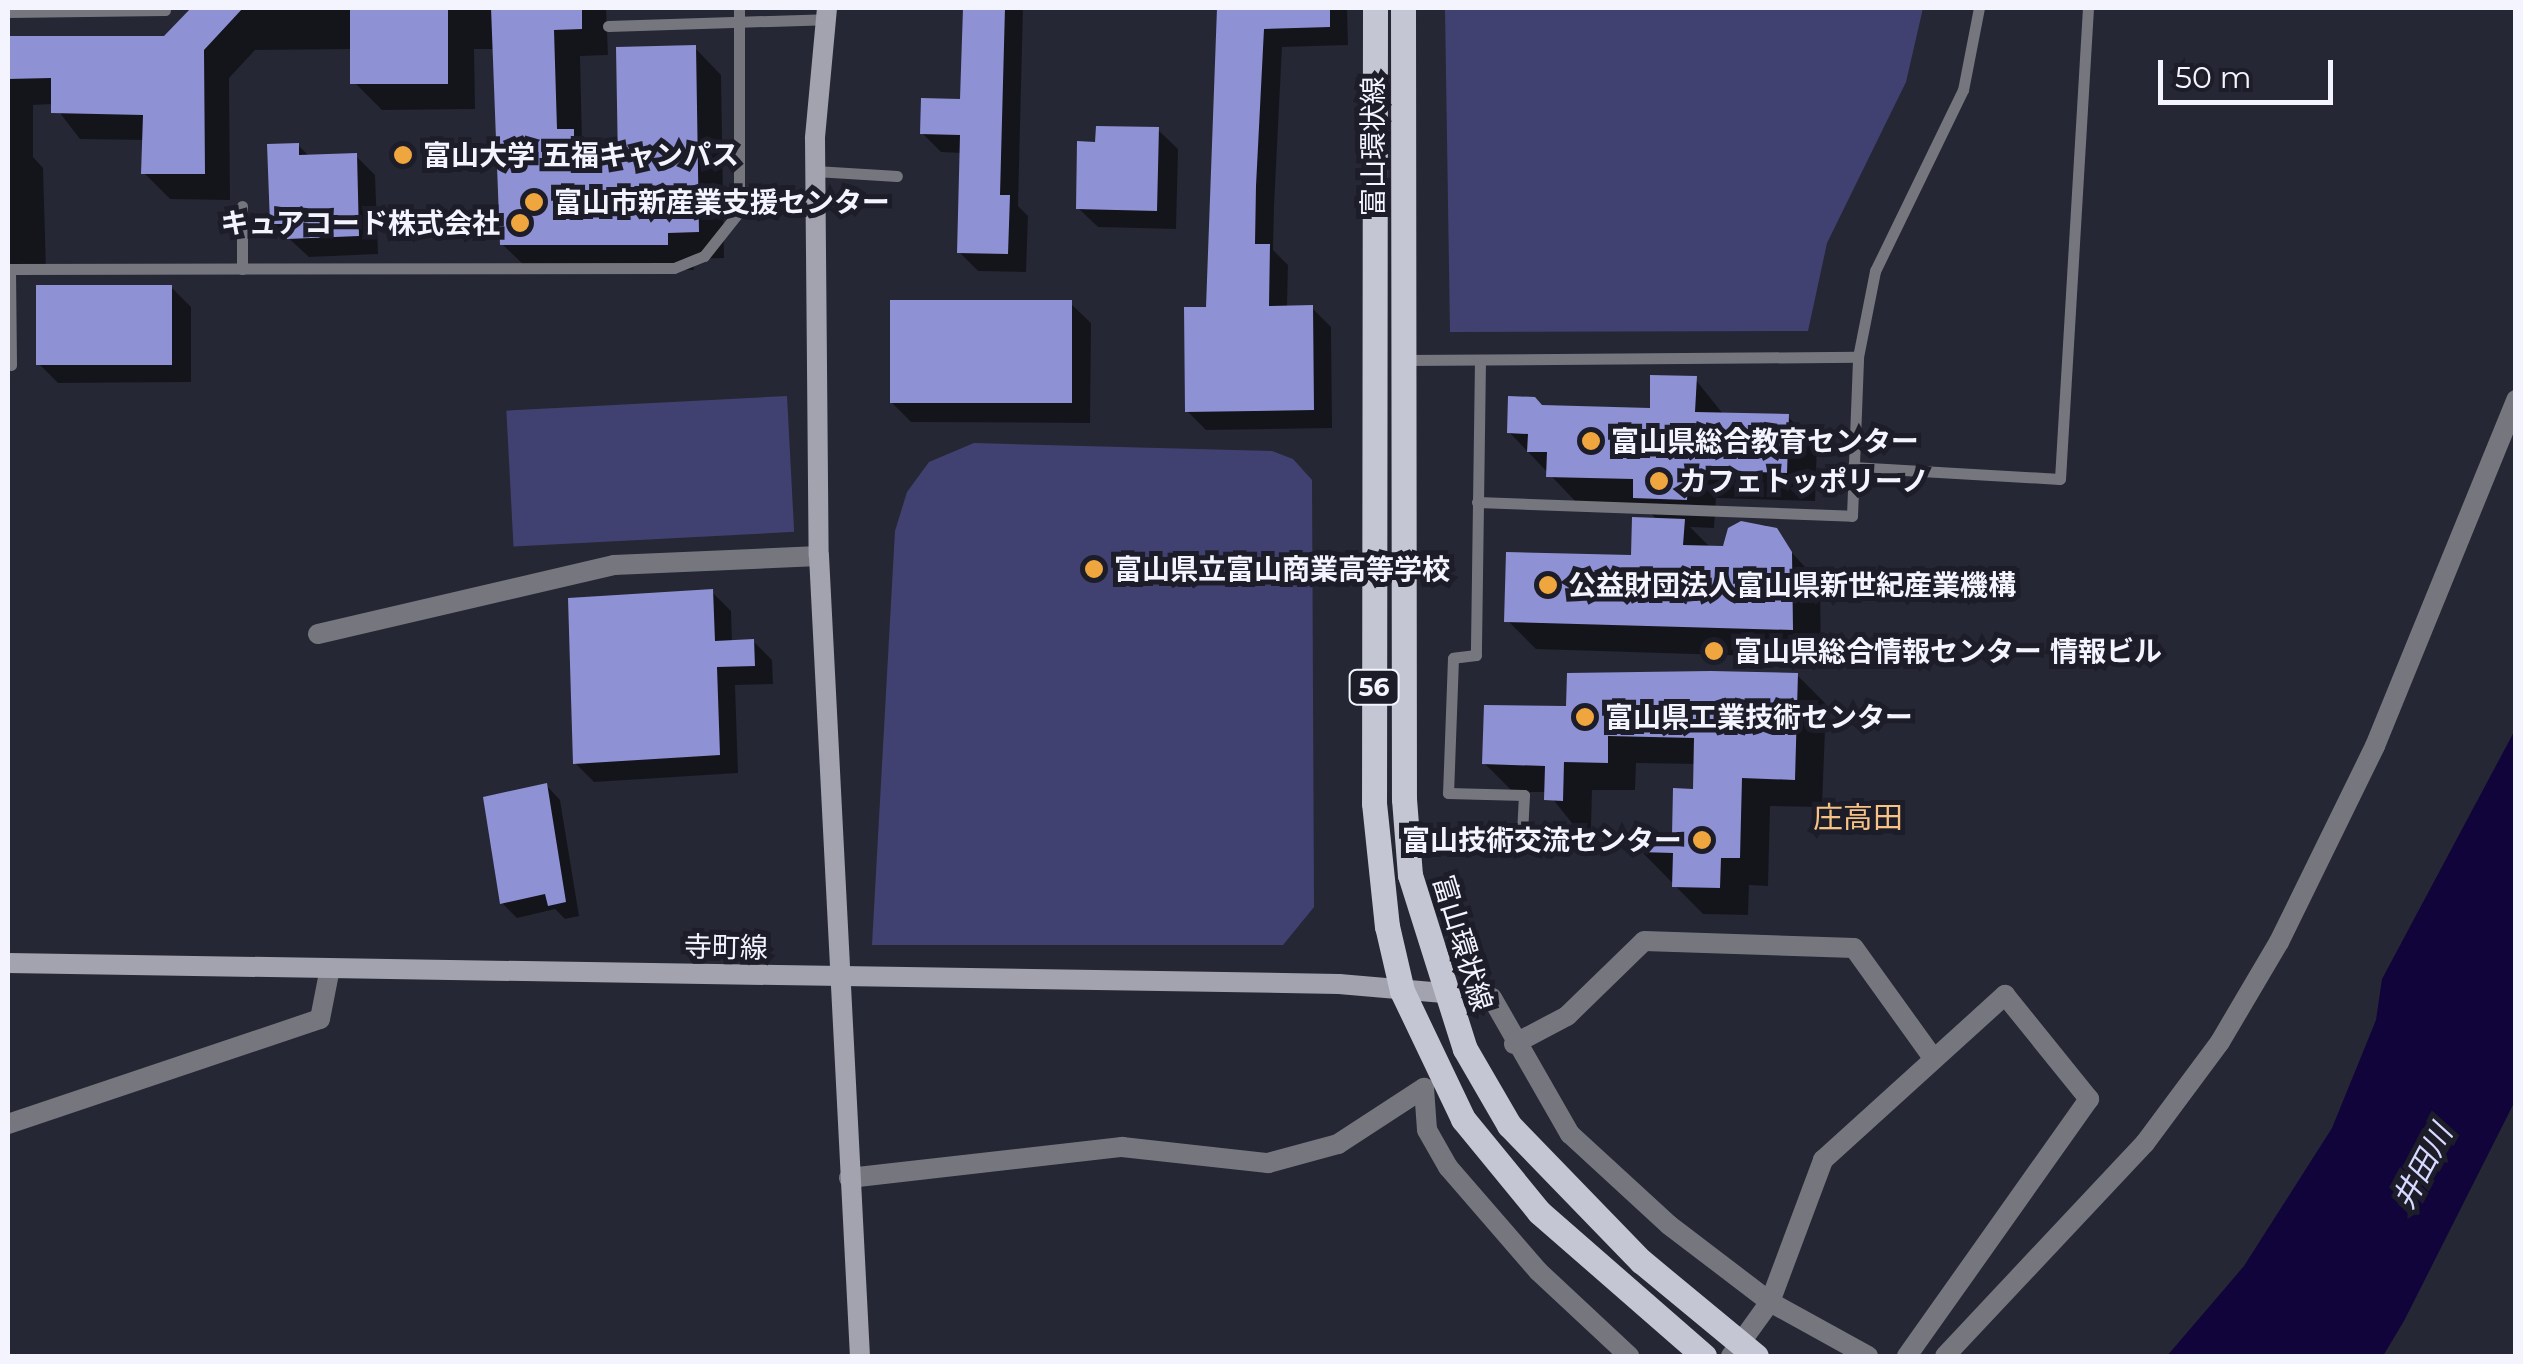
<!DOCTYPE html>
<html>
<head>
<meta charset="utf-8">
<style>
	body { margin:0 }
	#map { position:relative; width:2523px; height:1364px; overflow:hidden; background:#262734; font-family:Montserrat,"Noto Sans JP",sans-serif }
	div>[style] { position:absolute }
	.green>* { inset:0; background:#414171; transform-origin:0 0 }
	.water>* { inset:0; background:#10043b }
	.shadow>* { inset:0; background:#0007 }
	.building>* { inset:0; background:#8e91d3; transform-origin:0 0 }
	.lane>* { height:11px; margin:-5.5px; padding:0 5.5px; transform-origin:5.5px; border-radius:5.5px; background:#76777e }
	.street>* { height:20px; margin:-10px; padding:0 10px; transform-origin:10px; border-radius:10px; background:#76777e }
	.secondary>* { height:20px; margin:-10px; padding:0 10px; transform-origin:10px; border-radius:10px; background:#a2a3af }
	.primary>* { height:25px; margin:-12.5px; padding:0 12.5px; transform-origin:12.5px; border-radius:12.5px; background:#c4c6d4 }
	.primary-bridge>* { height:25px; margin:-12.5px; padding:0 12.5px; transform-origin:12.5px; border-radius:12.5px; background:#c4c6d4 }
	.dots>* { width:28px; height:28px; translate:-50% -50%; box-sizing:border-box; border:5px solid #1d1d2a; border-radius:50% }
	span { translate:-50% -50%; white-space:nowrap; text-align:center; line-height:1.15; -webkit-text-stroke:10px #1d1d2a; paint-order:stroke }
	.shield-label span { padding:2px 8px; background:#1d1d2a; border:2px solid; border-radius:8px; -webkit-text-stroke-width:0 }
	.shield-label { font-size:25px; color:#f3f4fd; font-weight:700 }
	.street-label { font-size:28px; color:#f3f4fd }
	.poi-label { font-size:28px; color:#f3f4fd; font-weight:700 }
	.left { translate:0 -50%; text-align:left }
	.right { translate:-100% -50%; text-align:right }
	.neighbourhood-label { font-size:30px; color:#f7c384 }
	.water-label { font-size:30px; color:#d7d9ff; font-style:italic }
	.frame { position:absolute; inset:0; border:10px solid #f3f4fd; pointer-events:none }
	.scale { position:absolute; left:2158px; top:60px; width:175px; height:45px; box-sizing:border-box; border:5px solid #f3f4fd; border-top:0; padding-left:12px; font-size:30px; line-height:35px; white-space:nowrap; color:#f3f4fd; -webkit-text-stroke:8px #1d1d2a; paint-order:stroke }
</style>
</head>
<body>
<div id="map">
	<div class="green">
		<div style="clip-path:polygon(1445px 8px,1923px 8px,1906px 82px,1827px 243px,1808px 331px,1450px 332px)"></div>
		<div style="left:787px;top:396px;width:136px;height:281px;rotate:87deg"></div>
		<div style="clip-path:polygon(974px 443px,1272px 451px,1293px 459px,1312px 480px,1314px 907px,1283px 945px,872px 945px,895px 531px,907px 492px,929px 462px)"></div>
	</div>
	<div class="water">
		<div style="clip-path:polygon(2515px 730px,2515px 1101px,2404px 1321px,2383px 1356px,2167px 1356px,2244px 1266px,2332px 1128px,2376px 1020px,2382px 979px)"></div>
	</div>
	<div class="shadow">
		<div style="clip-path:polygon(195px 8px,606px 8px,608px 55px,580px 56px,582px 141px,600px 167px,621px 167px,695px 48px,721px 75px,724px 258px,693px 259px,694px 270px,529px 270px,502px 244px,494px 49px,474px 49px,475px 109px,382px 110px,355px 83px,354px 49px,255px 50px,229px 78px,230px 200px,170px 199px,144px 173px,145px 140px,80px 139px,53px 104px,33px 105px,33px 157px,43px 168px,46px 270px,8px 270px,8px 38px,165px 39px)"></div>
		<div style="clip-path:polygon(965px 8px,1023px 8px,1018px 206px,1028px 216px,1026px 272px,978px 271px,959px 252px,962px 153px,941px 152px,922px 133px,963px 101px)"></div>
		<div style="clip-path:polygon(1219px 8px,1347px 8px,1348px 45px,1282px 47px,1274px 206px,1273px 250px,1288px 265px,1287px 308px,1312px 308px,1331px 327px,1332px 428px,1206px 430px,1187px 411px,1208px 309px)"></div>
		<div style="clip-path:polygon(1158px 130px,1178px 149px,1176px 229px,1098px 227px,1078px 208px,1098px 145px)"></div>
		<div style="clip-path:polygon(298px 145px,310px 157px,356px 156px,375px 175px,378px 254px,309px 257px,272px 223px)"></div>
		<div style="clip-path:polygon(171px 287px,191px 307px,191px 382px,58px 383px,39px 364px)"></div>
		<div style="clip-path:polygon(1071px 304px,1091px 323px,1090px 423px,911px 422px,891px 402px)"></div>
		<div style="clip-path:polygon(1695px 379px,1724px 415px,1788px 417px,1817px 445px,1815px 501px,1716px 498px,1714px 528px,1690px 527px,1711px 548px,1724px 548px,1742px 524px,1766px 525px,1820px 583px,1821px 658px,1536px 649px,1507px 620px,1634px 557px,1658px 521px,1644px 506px,1578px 504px,1509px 432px,1542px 407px,1652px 410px)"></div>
		<div style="clip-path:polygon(712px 592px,731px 611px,732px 642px,753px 641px,772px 660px,773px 684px,735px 685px,738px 773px,594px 782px,575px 763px)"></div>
		<div style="clip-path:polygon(1797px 675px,1826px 704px,1822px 807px,1770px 806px,1768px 886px,1749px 885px,1748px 915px,1703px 914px,1641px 851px,1674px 837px,1695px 791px,1696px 764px,1636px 763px,1635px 790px,1592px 790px,1591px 828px,1576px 828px,1547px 792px,1513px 792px,1484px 763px,1568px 709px)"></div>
		<div style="clip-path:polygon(546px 785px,560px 800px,579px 916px,565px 919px,555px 909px,517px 918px,502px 903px)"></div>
	</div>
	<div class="building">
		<div style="clip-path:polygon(191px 8px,243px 8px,204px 50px,205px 174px,141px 174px,143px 115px,51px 113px,51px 78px,8px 79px,8px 36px,164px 36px)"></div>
		<div style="left:350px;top:8px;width:98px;height:76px"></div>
		<div style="clip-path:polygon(491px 8px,582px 8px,582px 29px,554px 30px,557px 129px,574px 129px,574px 164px,618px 164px,616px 47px,696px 45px,699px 232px,668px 233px,668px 245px,500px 245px)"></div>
		<div style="clip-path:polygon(963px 8px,1005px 8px,1000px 195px,1010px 195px,1008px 254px,957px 253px,960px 135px,920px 134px,921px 98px,960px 99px)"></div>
		<div style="clip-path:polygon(1217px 8px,1330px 8px,1330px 27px,1264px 29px,1256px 186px,1255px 244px,1270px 244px,1269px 306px,1313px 305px,1314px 410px,1185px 412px,1184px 307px,1206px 307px)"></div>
		<div style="clip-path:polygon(1096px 126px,1159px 127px,1157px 211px,1076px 209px,1077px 141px,1095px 142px)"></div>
		<div style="clip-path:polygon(299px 143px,299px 155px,357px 153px,359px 236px,287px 239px,286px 224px,270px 224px,267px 144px)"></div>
		<div style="left:36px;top:285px;width:136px;height:80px"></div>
		<div style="left:890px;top:300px;width:182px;height:103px"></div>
		<div style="clip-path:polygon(1650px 375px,1697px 376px,1695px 412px,1789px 414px,1787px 473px,1689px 470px,1687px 500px,1633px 498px,1633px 479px,1546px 477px,1547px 452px,1527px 452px,1528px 434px,1507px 433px,1508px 396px,1535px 397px,1542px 405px,1650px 408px)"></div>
		<div style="clip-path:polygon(1632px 517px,1685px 519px,1683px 545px,1723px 546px,1728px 528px,1741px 521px,1777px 528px,1792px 552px,1793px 630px,1504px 622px,1506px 552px,1631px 555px)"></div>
		<div style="clip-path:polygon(713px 589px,715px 641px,754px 639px,755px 666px,717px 667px,720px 755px,573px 764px,568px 598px)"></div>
		<div style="clip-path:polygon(1711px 671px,1798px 673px,1795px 780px,1742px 778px,1740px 858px,1721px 858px,1720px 888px,1672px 887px,1673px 853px,1639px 852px,1639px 834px,1672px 835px,1673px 788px,1693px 789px,1694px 738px,1608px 736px,1608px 763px,1564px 762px,1563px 801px,1544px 800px,1545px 766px,1482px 764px,1484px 705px,1566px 706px,1567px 673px)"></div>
		<div style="clip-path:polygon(547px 783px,566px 902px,548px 906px,545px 894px,500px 904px,483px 797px)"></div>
	</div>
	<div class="lane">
		<div style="left:8px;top:12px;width:157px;rotate:-0.7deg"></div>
		<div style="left:608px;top:26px;width:218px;rotate:-1.8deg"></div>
		<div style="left:815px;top:171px;width:82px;rotate:3.5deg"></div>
		<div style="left:242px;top:206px;width:63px;rotate:90deg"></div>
		<div style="left:8px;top:269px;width:666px;rotate:-0.09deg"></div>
		<div style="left:674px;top:268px;width:32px;rotate:-22deg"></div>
		<div style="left:704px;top:256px;width:56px;rotate:-51.5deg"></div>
		<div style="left:739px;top:212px;width:204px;rotate:-90deg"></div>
		<div style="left:10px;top:269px;width:96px;rotate:89.4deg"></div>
		<div style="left:1403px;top:360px;width:455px;rotate:-0.4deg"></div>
		<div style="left:1480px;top:360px;width:295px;rotate:90.8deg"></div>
		<div style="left:1476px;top:655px;width:23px;rotate:173deg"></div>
		<div style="left:1453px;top:658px;width:135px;rotate:92.1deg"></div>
		<div style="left:1448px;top:793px;width:76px;rotate:1.5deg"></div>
		<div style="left:1524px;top:795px;width:39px;rotate:93deg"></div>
		<div style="left:1522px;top:834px;width:50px;rotate:3.4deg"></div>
		<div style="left:1852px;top:467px;width:208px;rotate:3.3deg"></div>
		<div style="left:2060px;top:479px;width:472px;rotate:-86.6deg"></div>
		<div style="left:1477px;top:502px;width:375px;rotate:2.1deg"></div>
		<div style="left:1852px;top:516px;width:159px;rotate:-87.8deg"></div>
		<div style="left:1858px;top:357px;width:88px;rotate:-78.8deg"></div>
		<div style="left:1875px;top:271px;width:201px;rotate:-64.1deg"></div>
		<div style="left:1963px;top:90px;width:84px;rotate:-79deg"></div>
	</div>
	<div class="street">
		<div style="left:318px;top:634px;width:304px;rotate:-13.1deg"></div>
		<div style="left:614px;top:565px;width:205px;rotate:-2.5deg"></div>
		<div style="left:1444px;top:993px;width:48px;rotate:5.9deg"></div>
		<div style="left:1492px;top:998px;width:157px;rotate:60.2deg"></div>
		<div style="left:1570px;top:1134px;width:134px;rotate:42.6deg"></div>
		<div style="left:1669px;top:1225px;width:127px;rotate:37.3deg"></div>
		<div style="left:1770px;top:1302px;width:112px;rotate:28.9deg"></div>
		<div style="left:1514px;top:1044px;width:60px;rotate:-27.8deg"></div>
		<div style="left:1567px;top:1016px;width:107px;rotate:-44.2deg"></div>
		<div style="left:1644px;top:941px;width:210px;rotate:1.9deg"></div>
		<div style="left:1854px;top:948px;width:135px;rotate:54.3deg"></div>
		<div style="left:8px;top:1124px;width:329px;rotate:-18.6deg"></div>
		<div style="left:320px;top:1019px;width:52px;rotate:-78.9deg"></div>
		<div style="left:849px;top:1178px;width:275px;rotate:-6.5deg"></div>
		<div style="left:1122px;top:1147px;width:147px;rotate:6.3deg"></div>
		<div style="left:1268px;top:1163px;width:73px;rotate:-15.2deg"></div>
		<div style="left:1338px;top:1144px;width:103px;rotate:-33.1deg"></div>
		<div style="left:1424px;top:1088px;width:42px;rotate:85.9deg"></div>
		<div style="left:1427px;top:1130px;width:43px;rotate:60.4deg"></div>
		<div style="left:1448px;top:1167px;width:138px;rotate:49.1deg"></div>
		<div style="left:1538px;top:1271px;width:125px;rotate:43deg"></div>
		<div style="left:1731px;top:1356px;width:67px;rotate:-54.2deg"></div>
		<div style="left:1770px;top:1302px;width:152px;rotate:-69.5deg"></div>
		<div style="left:1823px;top:1160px;width:246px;rotate:-42.2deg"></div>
		<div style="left:2005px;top:995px;width:134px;rotate:51.1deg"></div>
		<div style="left:2089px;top:1099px;width:315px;rotate:125.3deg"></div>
		<div style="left:1945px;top:1356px;width:292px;rotate:-46.8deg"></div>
		<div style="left:2145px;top:1143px;width:126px;rotate:-53.4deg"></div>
		<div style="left:2220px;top:1042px;width:116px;rotate:-59.5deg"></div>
		<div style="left:2279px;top:942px;width:218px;rotate:-63.9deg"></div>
		<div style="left:2375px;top:746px;width:374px;rotate:-67.8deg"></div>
	</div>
	<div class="secondary">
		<div style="left:827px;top:8px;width:131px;rotate:95.3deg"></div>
		<div style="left:815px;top:138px;width:418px;rotate:89.5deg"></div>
		<div style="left:819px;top:556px;width:801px;rotate:87.07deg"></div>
		<div style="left:8px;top:963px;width:1331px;rotate:0.9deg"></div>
		<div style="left:1339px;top:984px;width:105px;rotate:4.9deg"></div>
	</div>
	<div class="primary">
		<div style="left:1375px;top:8px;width:795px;rotate:90.07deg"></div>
		<div style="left:1374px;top:803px;width:124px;rotate:84deg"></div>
		<div style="left:1387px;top:926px;width:67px;rotate:77deg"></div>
		<div style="left:1402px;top:991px;width:142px;rotate:64.5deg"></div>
		<div style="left:1463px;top:1119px;width:120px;rotate:50.7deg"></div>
		<div style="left:1539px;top:1212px;width:219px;rotate:41.1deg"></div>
		<div style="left:1403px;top:8px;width:791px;rotate:89.93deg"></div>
		<div style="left:1404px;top:799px;width:76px;rotate:85.5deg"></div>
		<div style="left:1410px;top:875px;width:182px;rotate:72.5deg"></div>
		<div style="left:1465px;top:1049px;width:88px;rotate:59.9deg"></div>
		<div style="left:1509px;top:1125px;width:190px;rotate:45.9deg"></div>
	</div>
	<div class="primary-bridge">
		<div style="left:1641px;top:1261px;width:149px;rotate:39.6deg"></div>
	</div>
	<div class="dots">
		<div style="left:403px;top:155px;background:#f0a63e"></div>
		<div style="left:534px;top:202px;background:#f0a63e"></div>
		<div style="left:520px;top:223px;background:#f0a63e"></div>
		<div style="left:1591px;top:441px;background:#f0a63e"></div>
		<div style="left:1659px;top:481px;background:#f0a63e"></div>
		<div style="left:1094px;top:569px;background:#f0a63e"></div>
		<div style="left:1548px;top:585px;background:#f0a63e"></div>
		<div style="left:1714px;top:651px;background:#f0a63e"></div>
		<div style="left:1585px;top:717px;background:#f0a63e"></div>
		<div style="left:1702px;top:840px;background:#f0a63e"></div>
	</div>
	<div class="shield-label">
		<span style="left:1374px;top:687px">56</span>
	</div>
	<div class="street-label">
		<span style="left:1373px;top:146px;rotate:-90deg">富山環状線</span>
		<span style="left:1463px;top:943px;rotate:73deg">富山環状線</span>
		<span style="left:726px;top:947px;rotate:1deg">寺町線</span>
	</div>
	<div class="poi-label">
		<span class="left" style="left:423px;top:155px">富山大学 五福キャンパス</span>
		<span class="left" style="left:554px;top:202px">富山市新産業支援センター</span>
		<span class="right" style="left:500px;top:223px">キュアコード株式会社</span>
		<span class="left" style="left:1611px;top:441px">富山県総合教育センター</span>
		<span class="left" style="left:1679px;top:481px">カフェトッポリーノ</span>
		<span class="left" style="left:1114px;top:569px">富山県立富山商業高等学校</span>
		<span class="left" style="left:1568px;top:585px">公益財団法人富山県新世紀産業機構</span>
		<span class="left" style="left:1734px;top:651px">富山県総合情報センター 情報ビル</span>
		<span class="left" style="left:1605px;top:717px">富山県工業技術センター</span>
		<span class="right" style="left:1682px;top:840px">富山技術交流センター</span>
	</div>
	<div class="neighbourhood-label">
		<span style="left:1858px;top:818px">庄高田</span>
	</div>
	<div class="water-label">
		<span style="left:2423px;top:1167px;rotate:-62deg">井田川</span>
	</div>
	<div class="frame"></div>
	<div class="scale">50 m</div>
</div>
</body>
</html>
